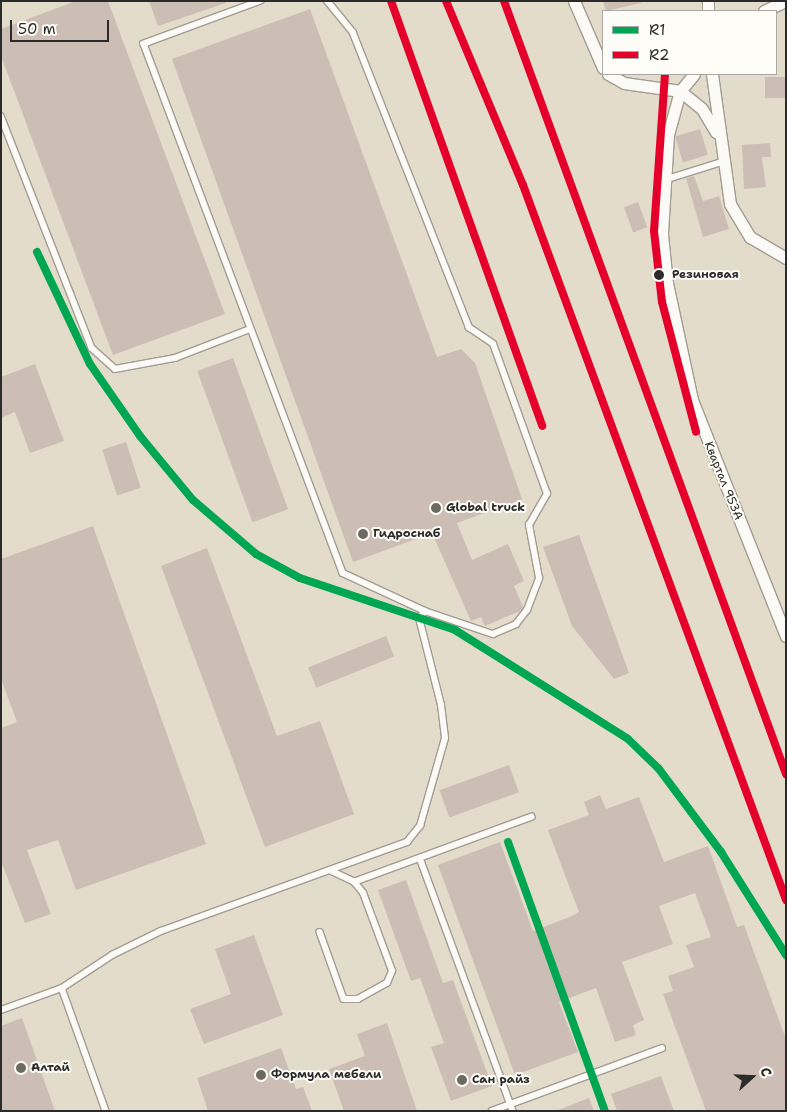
<!DOCTYPE html>
<html>
<head>
<meta charset="utf-8">
<style>
	body { margin:0 }
	#map { position:relative; width:787px; height:1112px; overflow:hidden; background:#e4dcca; font-family:"Shantell Sans",sans-serif }
	div>[style] { position:absolute }
	.building>* { inset:0; background:#ccbeb5; transform-origin:0 0 }
	.roads { filter:drop-shadow(1px 0 #a19c92) drop-shadow(-1px 0 #a19c92) drop-shadow(0 1px #a19c92) drop-shadow(0 -1px #a19c92) }
	.service>* { height:5.5px; margin:-2.75px; padding:0 2.75px; transform-origin:2.75px; border-radius:2.75px; background:#fbfaf7 }
	.minor>* { height:11px; margin:-5.5px; padding:0 5.5px; transform-origin:5.5px; border-radius:5.5px; background:#fbfaf7 }
	.rail-1>* { height:8px; margin:-4px; padding:0 4px; transform-origin:4px; border-radius:4px; background:#00a651 }
	.rail-2>* { height:8px; margin:-4px; padding:0 4px; transform-origin:4px; border-radius:4px; background:#e4002b }
	.dots>* { width:14px; height:14px; translate:-50% -50%; box-sizing:border-box; border:2px solid #fdfcf7; border-radius:50% }
	span { translate:-50% -50%; white-space:nowrap; text-align:center; line-height:1.15; -webkit-text-stroke:4px #fdfcf7; paint-order:stroke }
	.stop-label { font-size:12px; color:#2b2b2b; font-weight:700 }
	.left { translate:0 -50%; text-align:left }
	.street-label { font-size:12px; color:#2b2b2b }
	.poi-label { font-size:12px; color:#2b2b2b; font-weight:700 }
	.frame { position:absolute; inset:0; border:2px solid #2b2b2b; pointer-events:none }
	.legend { position:absolute; left:602px; top:10px; width:175px; height:65px; box-sizing:border-box; background:#fdfcf7; border:1px solid #a9a8a5; margin:0; padding:6px 9px; list-style:none; font-size:15px; color:#2b2b2b }
	.legend li { display:flex; align-items:center; gap:10px; height:25px }
	.legend b { width:25px; border:1px solid #a9a8a5 }
	.north { position:absolute; left:727px; top:1052px; width:50px; height:50px; -webkit-text-stroke:4px #fdfcf7; paint-order:stroke; rotate:70deg; font-size:14px; font-weight:700; line-height:20px; text-align:center; color:#2b2b2b }
	.north::after { content:''; display:block; margin:auto; width:18px; height:22px; background:#2b2b2b; clip-path:polygon(50% 0,100% 100%,50% 72%,0 100%) }
	.scale { position:absolute; left:10px; top:20px; width:99px; height:22px; box-sizing:border-box; border:2px solid #2b2b2b; border-top:0; padding-left:6px; font-size:15px; line-height:18px; white-space:nowrap; color:#2b2b2b; -webkit-text-stroke:4px #fdfcf7; paint-order:stroke }
</style>
</head>
<body>
<div id="map">
	<div class="building">
		<div style="clip-path:polygon(76px 1px,108px 1px,225px 314px,113px 355px,1px 56px,1px 29px)"></div>
		<div style="clip-path:polygon(149px 1px,225px 1px,226px 3px,158px 26px)"></div>
		<div style="clip-path:polygon(603px 1px,641px 1px,641px 3px,606px 11px)"></div>
		<div style="clip-path:polygon(310px 9px,437px 357px,461px 349px,475px 363px,522px 499px,457px 523px,472px 560px,508px 544px,524px 581px,514px 586px,523px 607px,520px 611px,485px 626px,481px 617px,471px 621px,432px 533px,353px 562px,172px 59px)"></div>
		<div style="left:786px;top:77px;width:21px;height:21px;rotate:90deg"></div>
		<div style="left:700px;top:129px;width:27px;height:26px;rotate:73deg"></div>
		<div style="clip-path:polygon(770px 143px,771px 157px,762px 157px,766px 187px,744px 189px,742px 145px)"></div>
		<div style="clip-path:polygon(694px 176px,703px 201px,719px 196px,729px 229px,703px 237px,686px 178px)"></div>
		<div style="left:638px;top:202px;width:27px;height:15px;rotate:70deg"></div>
		<div style="left:233px;top:358px;width:161px;height:38px;rotate:70deg"></div>
		<div style="clip-path:polygon(35px 364px,64px 441px,30px 453px,15px 412px,1px 418px,1px 377px)"></div>
		<div style="left:126px;top:442px;width:48px;height:25px;rotate:72deg"></div>
		<div style="clip-path:polygon(93px 526px,206px 844px,76px 890px,58px 840px,27px 850px,51px 914px,25px 923px,1px 861px,1px 728px,17px 722px,1px 679px,1px 559px)"></div>
		<div style="clip-path:polygon(579px 535px,629px 673px,614px 679px,572px 626px,543px 547px)"></div>
		<div style="clip-path:polygon(207px 548px,277px 736px,320px 721px,354px 814px,265px 847px,161px 566px)"></div>
		<div style="left:386px;top:636px;width:22px;height:84px;rotate:68deg"></div>
		<div style="left:509px;top:765px;width:29px;height:74px;rotate:70deg"></div>
		<div style="clip-path:polygon(600px 795px,606px 809px,639px 797px,664px 862px,708px 846px,737px 927px,744px 925px,786px 1039px,786px 1111px,706px 1111px,663px 994px,673px 991px,668px 976px,694px 967px,686px 945px,711px 937px,695px 893px,659px 906px,673px 944px,622px 962px,644px 1020px,633px 1025px,636px 1035px,615px 1042px,596px 988px,559px 1002px,578px 1052px,515px 1075px,438px 865px,500px 842px,533px 931px,572px 916px,579px 912px,548px 830px,589px 815px,584px 802px)"></div>
		<div style="clip-path:polygon(406px 880px,443px 983px,453px 980px,492px 1086px,451px 1101px,431px 1047px,444px 1043px,420px 978px,411px 981px,378px 890px)"></div>
		<div style="clip-path:polygon(254px 935px,283px 1015px,204px 1044px,190px 1009px,231px 994px,215px 949px)"></div>
		<div style="clip-path:polygon(22px 1018px,55px 1111px,1px 1111px,1px 1026px)"></div>
		<div style="clip-path:polygon(387px 1023px,417px 1111px,344px 1111px,329px 1069px,365px 1056px,357px 1034px)"></div>
		<div style="clip-path:polygon(281px 1048px,296px 1089px,303px 1087px,312px 1111px,208px 1111px,197px 1078px)"></div>
		<div style="clip-path:polygon(661px 1076px,674px 1111px,617px 1111px,611px 1094px)"></div>
		<div style="clip-path:polygon(589px 1098px,594px 1111px,558px 1111px,558px 1110px)"></div>
	</div>
	<div class="roads">
		<div class="service">
			<div style="left:261px;top:1px;width:125px;rotate:159.8deg"></div>
			<div style="left:144px;top:44px;width:565px;rotate:69.38deg"></div>
			<div style="left:343px;top:573px;width:90px;rotate:24.9deg"></div>
			<div style="left:425px;top:611px;width:72px;rotate:18.7deg"></div>
			<div style="left:493px;top:634px;width:25px;rotate:-23deg"></div>
			<div style="left:516px;top:624px;width:18px;rotate:-52deg"></div>
			<div style="left:527px;top:610px;width:34px;rotate:-69deg"></div>
			<div style="left:539px;top:578px;width:54px;rotate:-100.7deg"></div>
			<div style="left:529px;top:525px;width:36px;rotate:-60deg"></div>
			<div style="left:547px;top:494px;width:159px;rotate:-109.8deg"></div>
			<div style="left:493px;top:344px;width:29px;rotate:-146deg"></div>
			<div style="left:469px;top:328px;width:317px;rotate:-111.5deg"></div>
			<div style="left:353px;top:33px;width:41px;rotate:-129.1deg"></div>
			<div style="left:1px;top:116px;width:249px;rotate:68.6deg"></div>
			<div style="left:92px;top:348px;width:31px;rotate:42deg"></div>
			<div style="left:115px;top:369px;width:61px;rotate:-10.4deg"></div>
			<div style="left:175px;top:358px;width:80px;rotate:-21.1deg"></div>
			<div style="left:664px;top:180px;width:61px;rotate:-17.2deg"></div>
			<div style="left:420px;top:858px;width:270px;rotate:69.8deg"></div>
			<div style="left:354px;top:882px;width:189px;rotate:-20.2deg"></div>
			<div style="left:320px;top:932px;width:71px;rotate:70.3deg"></div>
			<div style="left:344px;top:999px;width:14px"></div>
			<div style="left:358px;top:999px;width:33px;rotate:-29deg"></div>
			<div style="left:387px;top:983px;width:13px;rotate:-67deg"></div>
			<div style="left:392px;top:971px;width:83px;rotate:-110.4deg"></div>
			<div style="left:363px;top:893px;width:14px;rotate:-129deg"></div>
			<div style="left:354px;top:882px;width:26px;rotate:-155deg"></div>
			<div style="left:62px;top:988px;width:60px;rotate:-33.4deg"></div>
			<div style="left:112px;top:955px;width:55px;rotate:-26.1deg"></div>
			<div style="left:161px;top:931px;width:262px;rotate:-19.9deg"></div>
			<div style="left:407px;top:842px;width:21px;rotate:-51deg"></div>
			<div style="left:420px;top:826px;width:91px;rotate:-74.1deg"></div>
			<div style="left:445px;top:738px;width:33px;rotate:-97deg"></div>
			<div style="left:441px;top:705px;width:90px;rotate:-104.2deg"></div>
			<div style="left:419px;top:618px;width:9px;rotate:-49deg"></div>
			<div style="left:1px;top:1010px;width:65px;rotate:-19.8deg"></div>
			<div style="left:62px;top:988px;width:131px;rotate:70.3deg"></div>
			<div style="left:492px;top:1111px;width:181px;rotate:-20.3deg"></div>
		</div>
		<div class="minor">
			<div style="left:574px;top:1px;width:73px;rotate:66.6deg"></div>
			<div style="left:708px;top:1px;width:10px;rotate:90deg"></div>
			<div style="left:764px;top:11px;width:23px;rotate:-25deg"></div>
			<div style="left:608px;top:74px;width:18px;rotate:29deg"></div>
			<div style="left:624px;top:83px;width:57px;rotate:8.1deg"></div>
			<div style="left:680px;top:91px;width:28px;rotate:39deg"></div>
			<div style="left:702px;top:109px;width:27px;rotate:59deg"></div>
			<div style="left:694px;top:74px;width:22px;rotate:129deg"></div>
			<div style="left:680px;top:91px;width:46px;rotate:105.3deg"></div>
			<div style="left:668px;top:135px;width:99px;rotate:93.5deg"></div>
			<div style="left:662px;top:234px;width:49px;rotate:84.2deg"></div>
			<div style="left:667px;top:283px;width:120px;rotate:77.9deg"></div>
			<div style="left:692px;top:400px;width:254px;rotate:68.3deg"></div>
			<div style="left:712px;top:74px;width:131px;rotate:82.1deg"></div>
			<div style="left:730px;top:204px;width:39px;rotate:59deg"></div>
			<div style="left:750px;top:237px;width:42px;rotate:30.3deg"></div>
		</div>
	</div>
	<div class="rail-1">
		<div style="left:37px;top:252px;width:124px;rotate:64.7deg"></div>
		<div style="left:90px;top:364px;width:88px;rotate:55.2deg"></div>
		<div style="left:140px;top:436px;width:83px;rotate:50.4deg"></div>
		<div style="left:193px;top:500px;width:83px;rotate:40.6deg"></div>
		<div style="left:256px;top:554px;width:50px;rotate:28.6deg"></div>
		<div style="left:300px;top:578px;width:163px;rotate:18.5deg"></div>
		<div style="left:455px;top:630px;width:204px;rotate:32.2deg"></div>
		<div style="left:628px;top:739px;width:43px;rotate:44.1deg"></div>
		<div style="left:659px;top:769px;width:104px;rotate:53.2deg"></div>
		<div style="left:721px;top:852px;width:122px;rotate:57.7deg"></div>
		<div style="left:508px;top:842px;width:286px;rotate:70.2deg"></div>
	</div>
	<div class="rail-2">
		<div style="left:391px;top:1px;width:451px;rotate:70.4deg"></div>
		<div style="left:446px;top:1px;width:199px;rotate:67.3deg"></div>
		<div style="left:523px;top:185px;width:762px;rotate:69.8deg"></div>
		<div style="left:504px;top:1px;width:823px;rotate:69.96deg"></div>
		<div style="left:665px;top:74px;width:157px;rotate:94deg"></div>
		<div style="left:654px;top:231px;width:71px;rotate:83.6deg"></div>
		<div style="left:662px;top:302px;width:134px;rotate:75.3deg"></div>
	</div>
	<div class="dots">
		<div style="left:659px;top:275px;background:#2b2b2b"></div>
		<div style="left:436px;top:508px;background:#6c6963"></div>
		<div style="left:363px;top:534px;background:#6c6963"></div>
		<div style="left:21px;top:1068px;background:#6c6963"></div>
		<div style="left:261px;top:1075px;background:#6c6963"></div>
		<div style="left:462px;top:1080px;background:#6c6963"></div>
	</div>
	<div class="stop-label">
		<span class="left" style="left:672px;top:275px">Резиновая</span>
	</div>
	<div class="street-label">
		<span style="left:723px;top:481px;rotate:68deg">Квартал 953А</span>
	</div>
	<div class="poi-label">
		<span class="left" style="left:446px;top:508px">Global truck</span>
		<span class="left" style="left:373px;top:534px">Гидроснаб</span>
		<span class="left" style="left:31px;top:1068px">Алтай</span>
		<span class="left" style="left:271px;top:1075px">Формула мебели</span>
		<span class="left" style="left:472px;top:1080px">Сан райз</span>
	</div>
	<div class="frame"></div>
	<ul class="legend">
	<li><b style="height:6px;background:#00a651"></b>R1</li>
	<li><b style="height:6px;background:#e4002b"></b>R2</li>
	</ul>
	<div class="north">С</div>
	<div class="scale">50 m</div>
</div>
</body>
</html>
